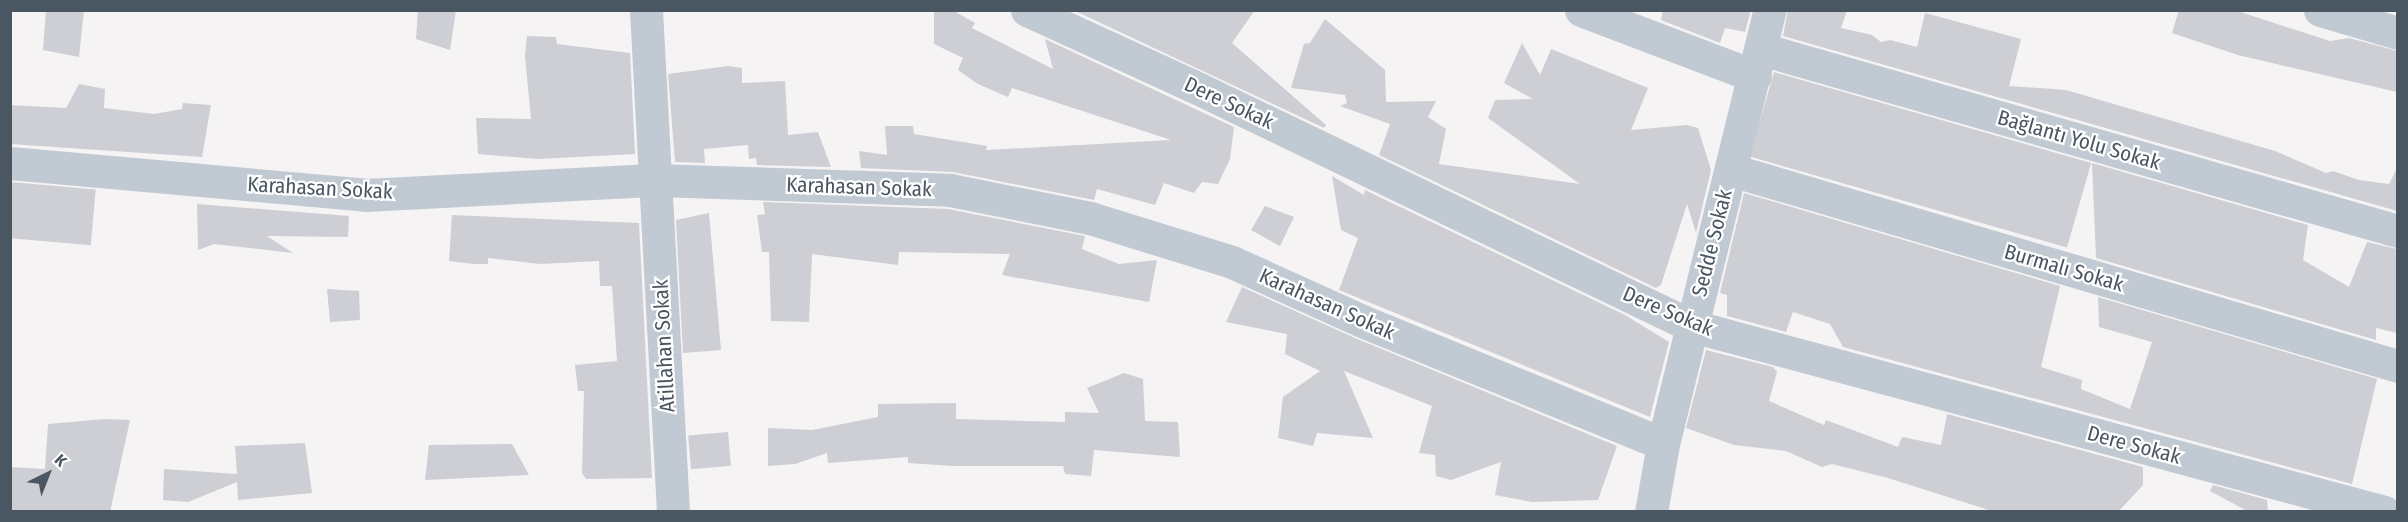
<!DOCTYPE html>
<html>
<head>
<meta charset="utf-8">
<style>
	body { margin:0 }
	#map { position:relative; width:2408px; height:522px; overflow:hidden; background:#f5f3f3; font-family:"Fira Sans Condensed",sans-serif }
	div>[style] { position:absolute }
	.building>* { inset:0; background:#cdcfd5; transform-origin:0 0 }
	.street>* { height:33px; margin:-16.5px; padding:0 16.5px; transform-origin:16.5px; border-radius:16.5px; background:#c1cad2 }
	span { translate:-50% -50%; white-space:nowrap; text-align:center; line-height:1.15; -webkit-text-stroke:4.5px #fff; paint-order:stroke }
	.street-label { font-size:21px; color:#4a5661 }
	.frame { position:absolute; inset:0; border:12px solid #4a5661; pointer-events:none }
	.north { position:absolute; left:18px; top:444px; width:60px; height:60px; -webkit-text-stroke:4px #fff; paint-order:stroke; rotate:43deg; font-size:16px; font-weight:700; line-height:24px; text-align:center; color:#4a5661 }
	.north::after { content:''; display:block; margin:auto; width:21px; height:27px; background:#4a5661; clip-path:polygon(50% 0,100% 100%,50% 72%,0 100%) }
</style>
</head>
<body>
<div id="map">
	<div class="building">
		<div style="clip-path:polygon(46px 10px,84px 10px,79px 57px,43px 50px)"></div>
		<div style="clip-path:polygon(418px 10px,456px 10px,450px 50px,416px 39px)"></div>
		<div style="clip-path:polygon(934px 10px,954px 11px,975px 23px,972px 28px,1053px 69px,1045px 39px,1234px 127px,1230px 159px,1218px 184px,1202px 182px,1194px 193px,1164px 183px,1155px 205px,1097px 189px,1094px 200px,953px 172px,861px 168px,859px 151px,887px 155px,885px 126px,913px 126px,914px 134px,987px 146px,986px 150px,1171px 140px,1012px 88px,1008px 97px,978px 84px,958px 70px,963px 58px,934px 44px)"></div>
		<div style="clip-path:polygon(1073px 10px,1255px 10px,1232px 43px,1326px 125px,1324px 128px)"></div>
		<div style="clip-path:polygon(1663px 10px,1751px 10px,1745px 32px,1725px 28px,1720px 43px,1661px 20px)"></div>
		<div style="clip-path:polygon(1788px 10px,1847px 10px,1841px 28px,1872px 35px,1881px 42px,1890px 40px,1917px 47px,1925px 13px,2021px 39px,2009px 86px,2066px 90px,2275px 151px,2326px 173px,2333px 171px,2359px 180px,2389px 184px,2397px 168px,2397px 211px,1783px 36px)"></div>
		<div style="clip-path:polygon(2179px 10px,2234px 10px,2330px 41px,2349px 38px,2397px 51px,2397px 92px,2238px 55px,2172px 33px)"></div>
		<div style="clip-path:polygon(1325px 19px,1385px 70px,1386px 102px,1436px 101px,1428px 117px,1446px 129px,1439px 164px,1580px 184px,1488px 118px,1495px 100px,1533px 99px,1504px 83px,1522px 43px,1540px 75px,1551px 49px,1648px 88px,1631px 130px,1687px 125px,1698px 128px,1711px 170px,1696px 233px,1687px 204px,1661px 285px,1656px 288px,1379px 155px,1390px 124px,1340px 106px,1347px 103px,1345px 95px,1291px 88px,1304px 44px,1310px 43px)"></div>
		<div style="clip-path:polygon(527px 36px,556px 37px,557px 44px,630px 53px,635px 154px,538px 159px,478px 154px,476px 118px,531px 119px,525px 56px)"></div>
		<div style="clip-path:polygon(728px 66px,742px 68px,742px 83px,785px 81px,788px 135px,818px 132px,831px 167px,757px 165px,756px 158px,749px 159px,748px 145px,704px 149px,705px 163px,675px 162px,668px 74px)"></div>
		<div style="left:1774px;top:72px;width:330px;height:88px;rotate:16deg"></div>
		<div style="clip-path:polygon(79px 84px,105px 89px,104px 108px,154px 114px,182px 109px,183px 103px,211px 105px,202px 157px,10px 144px,10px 105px,66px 108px)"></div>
		<div style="clip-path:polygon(2092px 163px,2308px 225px,2303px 260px,2349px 287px,2367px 242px,2397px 249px,2397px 333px,2376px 328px,2376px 340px,2096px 258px)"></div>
		<div style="clip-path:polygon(1332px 176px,1364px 195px,1365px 190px,1625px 315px,1669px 342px,1650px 417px,1339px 290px,1358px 238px,1341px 230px)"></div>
		<div style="left:10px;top:182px;width:86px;height:56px;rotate:5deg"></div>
		<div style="clip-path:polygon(1744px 193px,2060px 286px,2041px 367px,2082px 380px,2081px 389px,2130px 409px,2152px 342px,2099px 327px,2098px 297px,2377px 379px,2352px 484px,1843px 347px,1830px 324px,1793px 312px,1786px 332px,1727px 316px,1727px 295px,1720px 293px)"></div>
		<div style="clip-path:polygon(763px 202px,948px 209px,1085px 236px,1082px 249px,1119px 264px,1157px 260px,1149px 302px,1002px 275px,1010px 254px,899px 252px,898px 265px,812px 254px,809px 322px,771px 321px,769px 252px,762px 252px,757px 215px,765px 214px)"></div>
		<div style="clip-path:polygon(197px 204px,349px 216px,348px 237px,267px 236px,293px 253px,214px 244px,198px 250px)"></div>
		<div style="clip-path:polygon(1265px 206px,1294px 217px,1280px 246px,1251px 230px)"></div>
		<div style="clip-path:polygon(709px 213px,721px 350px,683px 353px,676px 220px)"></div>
		<div style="clip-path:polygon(452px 215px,639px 223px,652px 478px,586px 479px,582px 473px,584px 391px,578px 391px,575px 365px,617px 361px,612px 286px,600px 286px,599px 261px,540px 264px,488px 258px,488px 264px,474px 264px,449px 261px)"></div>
		<div style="clip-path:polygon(1242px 287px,1355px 338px,1617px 446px,1598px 500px,1532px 502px,1495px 495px,1501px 462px,1451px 480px,1436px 476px,1435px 455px,1419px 453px,1432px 406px,1344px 371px,1373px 438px,1317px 433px,1313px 446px,1278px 438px,1283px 397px,1320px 371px,1285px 354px,1287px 334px,1226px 322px)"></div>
		<div style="clip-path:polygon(327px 289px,359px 291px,360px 320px,330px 322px)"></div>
		<div style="clip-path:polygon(1706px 350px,1773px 367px,1777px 372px,1769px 401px,1824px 425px,1826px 420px,1898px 447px,1902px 437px,1941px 445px,1947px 414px,2143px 467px,2143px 485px,2118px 512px,1995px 512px,1888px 478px,1832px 464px,1822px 467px,1786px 451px,1734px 445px,1686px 428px)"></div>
		<div style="clip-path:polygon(1124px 373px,1143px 379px,1145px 421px,1178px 422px,1180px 457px,1094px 450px,1091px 476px,1065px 474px,1063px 466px,952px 466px,908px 463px,908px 457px,828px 463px,827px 453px,795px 464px,768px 466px,768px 428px,812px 430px,878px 417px,878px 404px,956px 403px,956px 419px,1065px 422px,1065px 412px,1099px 413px,1087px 388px)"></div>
		<div style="clip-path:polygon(105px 419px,130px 420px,110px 512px,10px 512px,10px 467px,45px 469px,48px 424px)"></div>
		<div style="left:728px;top:432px;width:34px;height:40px;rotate:85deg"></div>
		<div style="clip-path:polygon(305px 443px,312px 493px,238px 500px,237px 482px,188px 502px,163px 500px,164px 469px,237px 474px,235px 446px)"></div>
		<div style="clip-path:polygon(512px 444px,529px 475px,425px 480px,429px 445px)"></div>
		<div style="clip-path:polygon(2213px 485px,2267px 500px,2268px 512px,2249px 512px,2210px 491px)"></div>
	</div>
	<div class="street">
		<div style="left:646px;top:10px;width:503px;rotate:86.92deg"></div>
		<div style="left:1027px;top:10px;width:183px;rotate:24.6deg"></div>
		<div style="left:1193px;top:86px;width:554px;rotate:25.69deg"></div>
		<div style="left:1692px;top:326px;width:717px;rotate:15.04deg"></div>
		<div style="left:1581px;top:10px;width:186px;rotate:20.8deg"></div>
		<div style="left:2320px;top:10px;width:81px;rotate:16.4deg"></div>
		<div style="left:1761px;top:49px;width:662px;rotate:15.95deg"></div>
		<div style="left:10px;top:163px;width:357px;rotate:5.1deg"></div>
		<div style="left:366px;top:195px;width:290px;rotate:-3deg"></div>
		<div style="left:656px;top:180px;width:294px;rotate:1.9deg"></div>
		<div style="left:950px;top:190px;width:143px;rotate:11.3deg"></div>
		<div style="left:1090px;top:218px;width:149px;rotate:17.2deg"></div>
		<div style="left:1232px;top:262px;width:143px;rotate:24.4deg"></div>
		<div style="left:1362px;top:321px;width:325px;rotate:22.2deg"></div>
		<div style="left:1731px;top:170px;width:695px;rotate:16.38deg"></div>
		<div style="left:1651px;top:512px;width:69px;rotate:-80deg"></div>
		<div style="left:1663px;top:444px;width:447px;rotate:-76.2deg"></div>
	</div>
	<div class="street-label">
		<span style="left:1229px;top:103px;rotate:25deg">Dere Sokak</span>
		<span style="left:2079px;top:140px;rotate:16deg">Bağlantı Yolu Sokak</span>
		<span style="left:859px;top:187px;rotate:2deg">Karahasan Sokak</span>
		<span style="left:320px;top:188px;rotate:3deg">Karahasan Sokak</span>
		<span style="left:1712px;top:243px;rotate:-76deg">Sedde Sokak</span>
		<span style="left:2064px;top:268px;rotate:16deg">Burmalı Sokak</span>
		<span style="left:1327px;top:304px;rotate:24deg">Karahasan Sokak</span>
		<span style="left:1668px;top:311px;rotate:23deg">Dere Sokak</span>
		<span style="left:664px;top:346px;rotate:-93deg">Atillahan Sokak</span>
		<span style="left:2134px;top:445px;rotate:15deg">Dere Sokak</span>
	</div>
	<div class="frame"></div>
	<div class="north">K</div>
</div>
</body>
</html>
